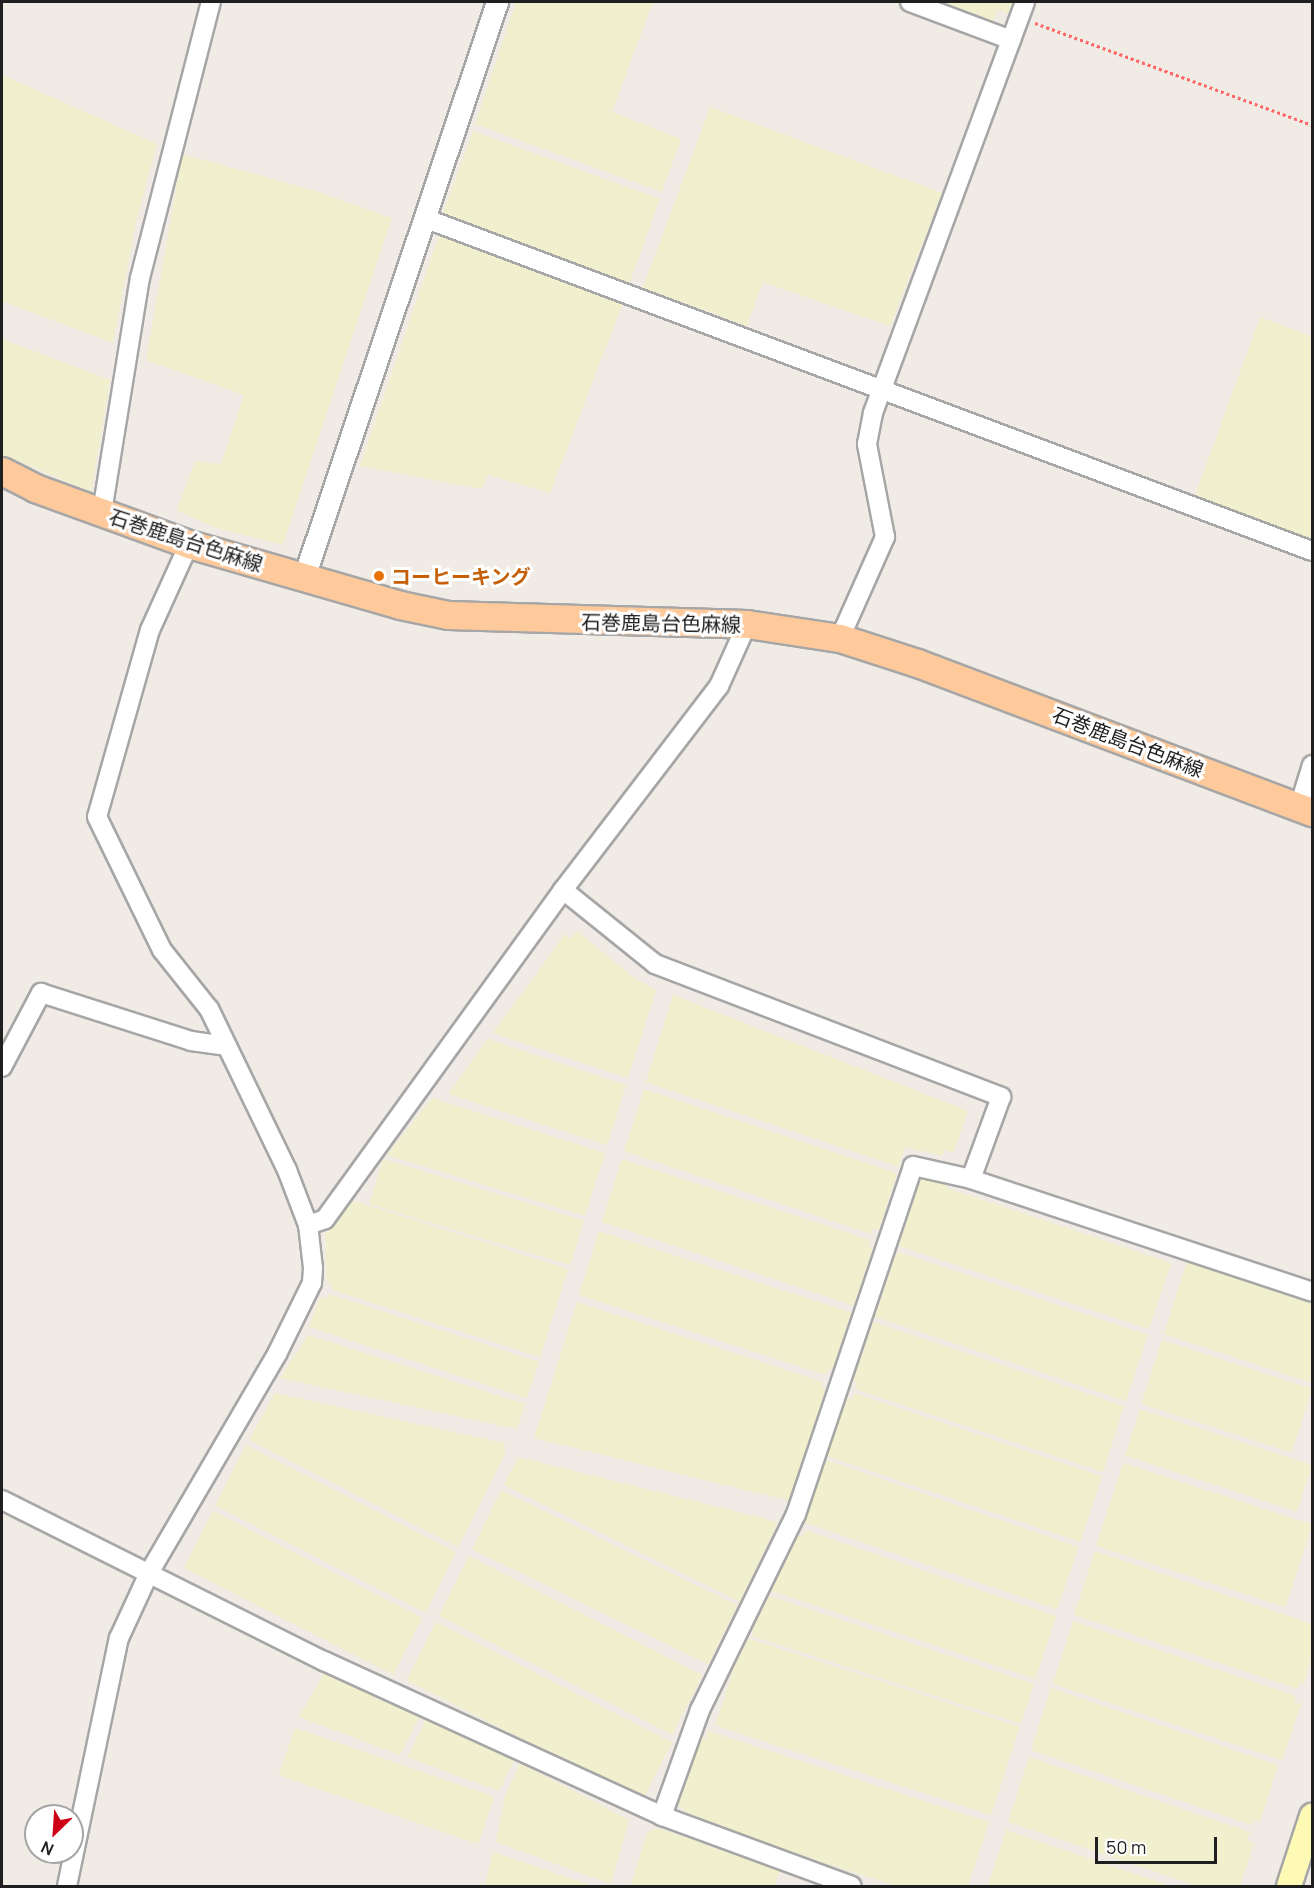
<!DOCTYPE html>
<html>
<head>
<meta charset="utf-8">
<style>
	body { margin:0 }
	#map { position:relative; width:1314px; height:1888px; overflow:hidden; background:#f0ebe4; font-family:Manrope,"Noto Sans JP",sans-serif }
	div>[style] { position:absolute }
	.farmland>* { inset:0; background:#f0efce; transform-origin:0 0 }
	.path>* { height:3px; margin-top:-1.5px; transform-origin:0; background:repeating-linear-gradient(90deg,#ff6767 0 3px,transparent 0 6px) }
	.roads { filter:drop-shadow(2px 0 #a6a6a6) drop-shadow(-2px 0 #a6a6a6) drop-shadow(0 2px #a6a6a6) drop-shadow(0 -2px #a6a6a6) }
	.minor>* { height:18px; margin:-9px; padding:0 9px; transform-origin:9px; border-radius:9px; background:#fff }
	.tertiary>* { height:21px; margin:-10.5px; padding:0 10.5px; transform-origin:10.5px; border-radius:10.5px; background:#fff }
	.secondary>* { height:24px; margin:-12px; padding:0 12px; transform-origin:12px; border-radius:12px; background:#fefab5 }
	.primary>* { height:27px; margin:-13.5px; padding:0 13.5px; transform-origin:13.5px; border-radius:13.5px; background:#ffca9b }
	.dots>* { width:16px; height:16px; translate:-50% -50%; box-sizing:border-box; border:3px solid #fff; border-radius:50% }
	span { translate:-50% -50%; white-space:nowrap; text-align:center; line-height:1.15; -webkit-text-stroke:6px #fff; paint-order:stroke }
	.street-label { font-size:20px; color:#1f1f1f }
	.food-label { font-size:20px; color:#c56008; font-weight:700 }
	.left { translate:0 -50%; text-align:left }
	.frame { position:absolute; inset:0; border:3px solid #1f1f1f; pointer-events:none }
	.north { position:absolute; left:24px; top:1804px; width:60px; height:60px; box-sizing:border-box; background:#fff; border:2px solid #a5a5a5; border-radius:50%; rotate:205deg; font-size:16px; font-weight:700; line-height:24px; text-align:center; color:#1f1f1f }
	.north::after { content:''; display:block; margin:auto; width:21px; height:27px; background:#ce0015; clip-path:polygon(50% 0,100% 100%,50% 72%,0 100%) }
	.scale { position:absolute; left:1095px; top:1837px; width:122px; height:27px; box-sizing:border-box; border:3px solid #1f1f1f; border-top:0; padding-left:8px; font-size:18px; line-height:21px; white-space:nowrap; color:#1f1f1f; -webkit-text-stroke:4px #fff; paint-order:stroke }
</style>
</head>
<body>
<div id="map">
	<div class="farmland">
		<div style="clip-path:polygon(516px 2px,653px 2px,612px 112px,681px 139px,662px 192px,475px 124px)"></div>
		<div style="clip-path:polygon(941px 2px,1013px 2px,1009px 13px,998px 10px,993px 21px)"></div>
		<div style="clip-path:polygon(2px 75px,157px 144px,137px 218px,113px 343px,2px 301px)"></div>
		<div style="clip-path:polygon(710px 107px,942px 193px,890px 326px,763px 282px,747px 326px,643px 288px)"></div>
		<div style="left:473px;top:131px;width:199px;height:89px;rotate:20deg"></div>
		<div style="clip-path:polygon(182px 154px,309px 189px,392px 218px,283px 545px,213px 527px,177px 510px,195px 461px,221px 464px,244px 395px,146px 360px)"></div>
		<div style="clip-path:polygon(440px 231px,624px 300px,550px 493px,488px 475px,481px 489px,360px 466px)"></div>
		<div style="clip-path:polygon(1260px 317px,1312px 337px,1312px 542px,1194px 498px)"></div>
		<div style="clip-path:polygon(2px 339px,110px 380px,91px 492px,2px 454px)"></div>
		<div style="clip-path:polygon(577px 931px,634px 978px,656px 990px,628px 1078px,493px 1033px,565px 934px,571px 939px)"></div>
		<div style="clip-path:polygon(673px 995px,968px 1111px,953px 1153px,944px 1150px,942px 1156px,905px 1147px,899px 1167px,646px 1082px)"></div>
		<div style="clip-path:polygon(488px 1039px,626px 1085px,607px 1145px,448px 1094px)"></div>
		<div style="clip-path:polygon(644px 1089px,897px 1173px,879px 1230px,873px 1228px,871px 1234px,624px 1151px)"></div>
		<div style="clip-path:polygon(432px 1098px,605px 1153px,585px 1216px,387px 1155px)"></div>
		<div style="left:383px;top:1159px;width:210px;height:47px;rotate:17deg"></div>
		<div style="clip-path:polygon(622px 1159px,870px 1240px,868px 1246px,873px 1248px,855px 1306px,602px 1222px)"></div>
		<div style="clip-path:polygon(917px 1172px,948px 1183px,947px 1188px,1171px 1263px,1149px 1329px,899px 1246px,901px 1239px,895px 1237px)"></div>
		<div style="clip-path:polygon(351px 1200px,568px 1269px,540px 1357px,332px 1290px,331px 1283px,326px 1281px,325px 1234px)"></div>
		<div style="clip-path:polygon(599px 1231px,853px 1313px,835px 1371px,828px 1369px,826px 1375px,579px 1295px)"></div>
		<div style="clip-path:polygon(898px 1252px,1148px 1335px,1126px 1401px,870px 1315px,890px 1256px,896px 1258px)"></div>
		<div style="clip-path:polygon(1187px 1261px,1312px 1302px,1312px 1383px,1164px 1334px)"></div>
		<div style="clip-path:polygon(329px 1294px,539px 1362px,527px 1398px,309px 1327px,320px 1297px,327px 1299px)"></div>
		<div style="clip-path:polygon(577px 1302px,823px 1382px,822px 1388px,829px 1390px,791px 1501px,534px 1438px)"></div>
		<div style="clip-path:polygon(870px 1321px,1124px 1406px,1103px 1472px,855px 1389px,857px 1382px,850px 1380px)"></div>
		<div style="clip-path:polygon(308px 1335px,525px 1404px,517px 1429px,280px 1378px)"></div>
		<div style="left:1162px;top:1340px;width:158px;height:67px;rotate:18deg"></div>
		<div style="clip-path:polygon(275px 1393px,504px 1443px,506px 1452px,458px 1547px,249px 1440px)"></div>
		<div style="clip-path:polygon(854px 1393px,1102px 1476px,1080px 1542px,826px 1456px,846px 1397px,852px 1399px)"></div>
		<div style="left:1140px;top:1409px;width:181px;height:49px;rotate:18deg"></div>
		<div style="left:246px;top:1445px;width:236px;height:68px;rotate:27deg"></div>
		<div style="clip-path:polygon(518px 1457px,778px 1522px,740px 1602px,504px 1485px)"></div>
		<div style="left:826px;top:1460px;width:267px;height:66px;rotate:19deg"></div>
		<div style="left:1123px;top:1463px;width:199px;height:87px;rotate:18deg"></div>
		<div style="left:501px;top:1490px;width:263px;height:66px;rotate:26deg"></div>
		<div style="left:213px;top:1511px;width:235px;height:64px;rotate:27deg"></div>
		<div style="clip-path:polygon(805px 1530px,1056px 1616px,1035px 1679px,768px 1590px,796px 1535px,802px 1537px)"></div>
		<div style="clip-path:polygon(1095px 1551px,1312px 1624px,1312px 1655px,1304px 1683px,1300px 1682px,1298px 1689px,1074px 1615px)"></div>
		<div style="left:469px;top:1556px;width:262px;height:67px;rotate:27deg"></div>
		<div style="clip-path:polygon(766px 1595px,1034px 1684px,1021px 1724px,752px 1636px,754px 1629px,749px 1628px)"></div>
		<div style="clip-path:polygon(1073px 1621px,1296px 1696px,1294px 1702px,1301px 1704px,1282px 1760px,1053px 1684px)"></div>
		<div style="left:436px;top:1622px;width:265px;height:65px;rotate:27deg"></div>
		<div style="left:744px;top:1637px;width:290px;height:93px;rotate:18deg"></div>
		<div style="clip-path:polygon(326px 1670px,421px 1714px,400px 1755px,299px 1717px)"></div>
		<div style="clip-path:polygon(1051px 1688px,1278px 1765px,1260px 1822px,1254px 1820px,1252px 1825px,1031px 1750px)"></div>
		<div style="clip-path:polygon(427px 1718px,515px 1759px,499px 1791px,407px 1757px)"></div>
		<div style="left:295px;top:1728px;width:211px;height:50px;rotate:19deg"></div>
		<div style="clip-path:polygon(708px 1731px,989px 1822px,968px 1886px,897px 1886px,681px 1817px,684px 1808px,674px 1805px,696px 1736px,706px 1739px)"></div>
		<div style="clip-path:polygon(1029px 1757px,1250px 1832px,1247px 1840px,1254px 1843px,1240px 1886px,1197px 1886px,1008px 1822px)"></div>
		<div style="clip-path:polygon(520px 1763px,629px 1820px,611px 1884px,496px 1842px,505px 1796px)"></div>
		<div style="clip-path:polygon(658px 1828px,781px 1870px,774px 1886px,631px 1886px,647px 1832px)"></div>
		<div style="clip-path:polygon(1006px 1830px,1171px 1886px,988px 1886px)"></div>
		<div style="clip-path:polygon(493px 1852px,593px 1886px,485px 1886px)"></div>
	</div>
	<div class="path">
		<div style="left:1035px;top:23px;width:295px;rotate:20.2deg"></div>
	</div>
	<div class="roads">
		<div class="minor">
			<div style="left:910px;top:2px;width:108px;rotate:20.6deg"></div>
			<div style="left:424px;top:218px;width:948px;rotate:20.56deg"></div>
			<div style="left:102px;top:512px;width:237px;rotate:-80.8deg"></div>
			<div style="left:140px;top:278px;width:285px;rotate:-75.6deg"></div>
			<div style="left:840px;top:638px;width:111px;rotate:-66deg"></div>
			<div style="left:885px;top:537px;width:95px;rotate:-101deg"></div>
			<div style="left:867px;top:444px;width:32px;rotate:-79deg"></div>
			<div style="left:873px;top:413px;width:438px;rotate:-69.7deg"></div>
			<div style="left:1299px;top:807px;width:44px;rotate:-72.8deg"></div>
			<div style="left:563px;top:890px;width:118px;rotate:38.8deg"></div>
			<div style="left:655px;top:964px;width:371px;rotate:21deg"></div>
			<div style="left:1001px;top:1097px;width:87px;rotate:110.1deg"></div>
			<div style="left:2px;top:1067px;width:84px;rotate:-62.2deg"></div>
			<div style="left:41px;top:993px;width:157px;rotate:17.7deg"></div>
			<div style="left:191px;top:1041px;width:35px;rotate:8deg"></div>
			<div style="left:308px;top:1225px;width:18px;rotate:-19deg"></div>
			<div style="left:325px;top:1219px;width:406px;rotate:-54.1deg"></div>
			<div style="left:563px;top:890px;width:257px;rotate:-52.6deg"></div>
			<div style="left:719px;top:686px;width:68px;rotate:-65.7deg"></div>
			<div style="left:2px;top:1500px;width:360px;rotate:26.6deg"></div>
			<div style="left:324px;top:1661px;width:372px;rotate:24.6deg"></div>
			<div style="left:662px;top:1816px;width:202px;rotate:20.2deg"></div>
			<div style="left:662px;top:1816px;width:113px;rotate:-70.3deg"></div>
			<div style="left:700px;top:1710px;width:218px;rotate:-63.9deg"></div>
			<div style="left:796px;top:1514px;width:367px;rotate:-71.4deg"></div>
			<div style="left:913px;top:1166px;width:59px;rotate:12.6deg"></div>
			<div style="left:971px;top:1179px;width:359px;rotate:18.3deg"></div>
			<div style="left:67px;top:1886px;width:253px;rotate:-78.2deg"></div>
			<div style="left:119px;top:1638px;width:72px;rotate:-65.2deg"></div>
			<div style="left:149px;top:1573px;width:254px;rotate:-59.7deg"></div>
			<div style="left:277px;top:1354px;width:79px;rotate:-63.8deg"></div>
			<div style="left:312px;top:1283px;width:15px;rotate:-86deg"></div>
			<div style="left:313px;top:1268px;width:43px;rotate:-96.6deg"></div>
			<div style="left:308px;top:1225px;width:59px;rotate:-110.9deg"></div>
			<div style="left:287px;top:1170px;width:179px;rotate:-115.8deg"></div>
			<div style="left:209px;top:1009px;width:75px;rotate:-128.5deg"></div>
			<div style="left:162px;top:950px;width:148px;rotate:-116deg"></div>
			<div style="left:97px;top:817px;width:194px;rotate:-74.2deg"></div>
			<div style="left:150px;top:630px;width:94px;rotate:-65.6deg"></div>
		</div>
		<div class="tertiary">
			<div style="left:304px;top:577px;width:607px;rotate:-71.45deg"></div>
		</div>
		<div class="secondary">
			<div style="left:1289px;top:1886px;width:74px;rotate:-71.8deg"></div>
		</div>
		<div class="primary">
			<div style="left:2px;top:471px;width:37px;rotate:27deg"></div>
			<div style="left:35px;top:488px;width:164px;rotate:20deg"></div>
			<div style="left:189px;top:544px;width:220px;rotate:16.1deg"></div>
			<div style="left:400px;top:605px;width:49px;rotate:11.8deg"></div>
			<div style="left:448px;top:615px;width:299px;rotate:1.7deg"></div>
			<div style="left:747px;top:624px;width:94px;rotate:8.6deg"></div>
			<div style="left:840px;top:638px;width:81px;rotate:18deg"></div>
			<div style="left:917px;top:663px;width:422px;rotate:20.7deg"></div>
		</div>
	</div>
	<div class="dots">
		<div style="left:379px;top:576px;background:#e8710a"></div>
	</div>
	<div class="street-label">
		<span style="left:186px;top:540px;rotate:18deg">石巻鹿島台色麻線</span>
		<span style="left:661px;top:623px;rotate:1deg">石巻鹿島台色麻線</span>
		<span style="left:1128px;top:742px;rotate:21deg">石巻鹿島台色麻線</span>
	</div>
	<div class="food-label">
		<span class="left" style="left:391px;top:576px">コーヒーキング</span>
	</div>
	<div class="frame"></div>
	<div class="north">N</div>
	<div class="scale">50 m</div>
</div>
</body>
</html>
